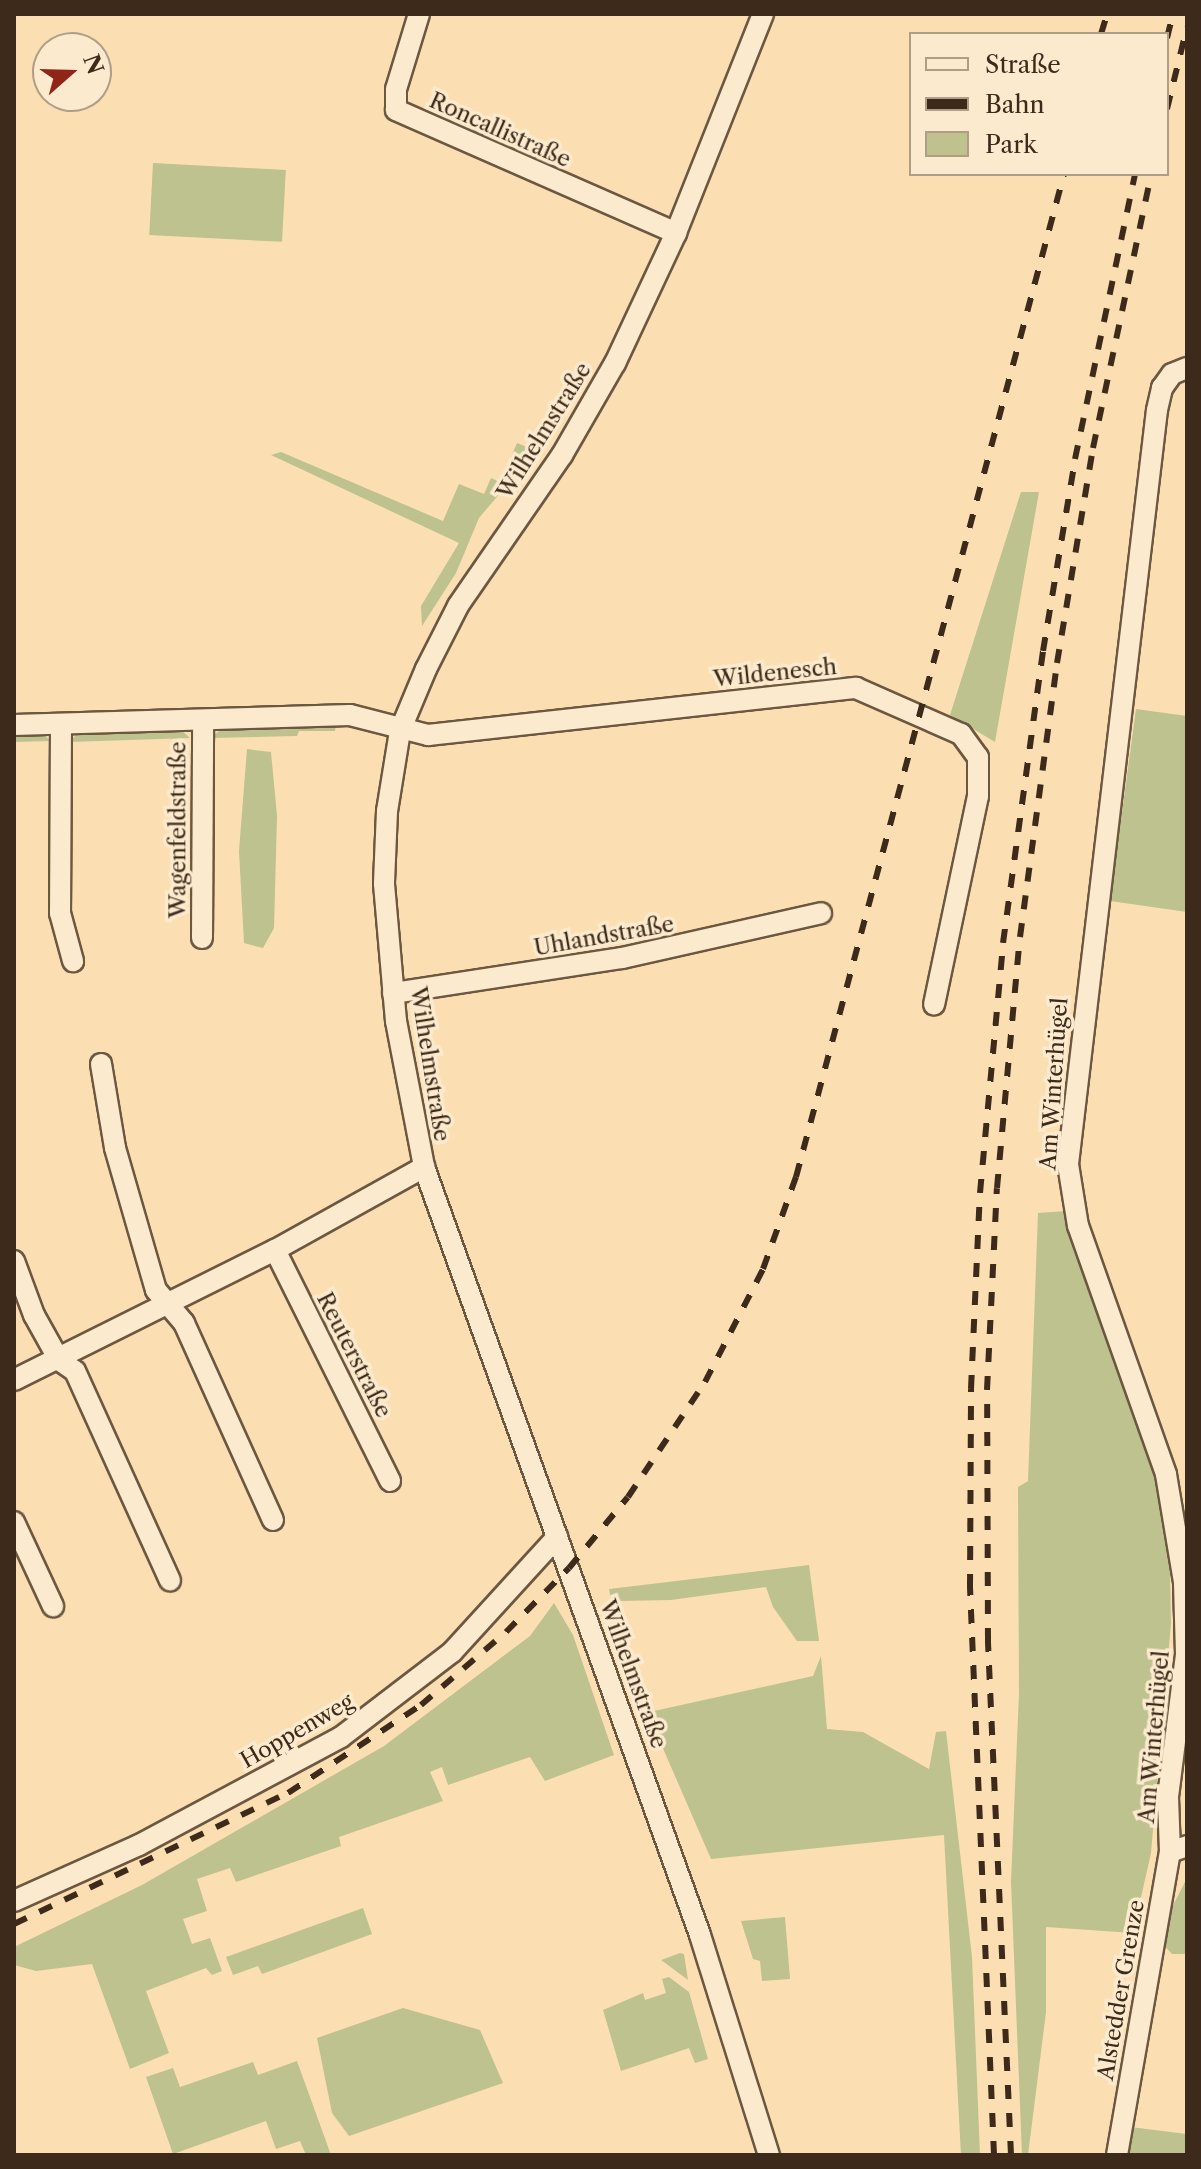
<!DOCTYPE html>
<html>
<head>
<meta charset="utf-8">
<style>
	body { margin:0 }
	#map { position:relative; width:1201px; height:2169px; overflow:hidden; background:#fbdfb3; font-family:"Libre Caslon Text",serif }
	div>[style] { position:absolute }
	.green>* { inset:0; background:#bdc28e; transform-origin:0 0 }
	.roads { filter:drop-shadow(2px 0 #6c5741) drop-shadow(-2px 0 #6c5741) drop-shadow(0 2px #6c5741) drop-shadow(0 -2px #6c5741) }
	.street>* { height:20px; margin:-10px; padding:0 10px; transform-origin:10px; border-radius:10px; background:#fceace }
	.rail>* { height:6px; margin-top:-3px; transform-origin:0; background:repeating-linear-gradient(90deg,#3d2a1b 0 14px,transparent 0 28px) }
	span { translate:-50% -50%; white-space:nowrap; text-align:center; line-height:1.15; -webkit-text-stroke:7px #fceace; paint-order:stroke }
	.street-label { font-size:22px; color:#3d2a1b }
	.frame { position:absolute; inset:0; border:16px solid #3d2a1b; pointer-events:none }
	.legend { position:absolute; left:909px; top:32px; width:260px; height:144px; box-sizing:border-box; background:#fceace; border:2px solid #b09d86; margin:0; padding:10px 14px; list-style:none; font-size:24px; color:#3d2a1b }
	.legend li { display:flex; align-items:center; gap:16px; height:40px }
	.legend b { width:40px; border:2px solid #b09d86 }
	.north { position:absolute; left:32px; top:32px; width:80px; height:80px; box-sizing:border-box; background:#fceace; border:2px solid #b09d86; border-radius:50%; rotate:70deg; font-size:22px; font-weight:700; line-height:32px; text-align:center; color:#3d2a1b }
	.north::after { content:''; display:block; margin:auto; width:28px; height:36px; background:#8f2418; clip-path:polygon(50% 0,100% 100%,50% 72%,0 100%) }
</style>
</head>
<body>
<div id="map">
	<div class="green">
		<div style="left:153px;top:163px;width:133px;height:72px;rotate:3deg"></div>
		<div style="clip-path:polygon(517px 443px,527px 447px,520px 459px,524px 465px,479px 518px,456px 573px,422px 626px,421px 606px,459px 543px,271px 455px,281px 452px,443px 521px,459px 484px,484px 494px,491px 478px,500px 482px)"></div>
		<div style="clip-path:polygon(1021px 492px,1039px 492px,995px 742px,950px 715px)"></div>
		<div style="clip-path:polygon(1136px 709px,1187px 716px,1187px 912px,1110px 901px)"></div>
		<div style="clip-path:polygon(336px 725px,335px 731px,299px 731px,297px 736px,210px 738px,223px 728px)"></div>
		<div style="clip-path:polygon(180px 729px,190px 738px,69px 742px,78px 733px)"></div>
		<div style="clip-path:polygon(14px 732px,43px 733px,50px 741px,14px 742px)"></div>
		<div style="clip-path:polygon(247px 749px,271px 752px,277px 816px,274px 928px,263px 948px,244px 943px,239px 851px)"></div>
		<div style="clip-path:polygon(1066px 1211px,1148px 1440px,1170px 1574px,1171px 1623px,1151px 1853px,1133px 1933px,1046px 1927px,1046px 2012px,1028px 2155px,1022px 2155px,1011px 1882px,1019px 1693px,1018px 1487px,1028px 1481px,1038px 1213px)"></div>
		<div style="clip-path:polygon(809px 1565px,819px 1641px,797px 1641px,773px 1607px,766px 1587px,671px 1600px,619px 1601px,610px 1595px,609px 1589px)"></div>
		<div style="clip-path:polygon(554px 1603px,573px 1635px,614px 1755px,545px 1781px,530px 1757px,448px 1785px,442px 1767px,430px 1772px,443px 1801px,339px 1837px,341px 1846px,236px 1882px,230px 1868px,197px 1879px,207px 1911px,183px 1919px,192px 1944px,210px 1938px,222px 1971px,212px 1975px,206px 1968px,146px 1991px,169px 2053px,130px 2069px,92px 1964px,36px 1971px,14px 1965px,14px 1947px,142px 1885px,384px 1746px,530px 1636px)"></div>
		<div style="clip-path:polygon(821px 1656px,827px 1729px,863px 1732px,929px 1769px,936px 1732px,946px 1731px,972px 1957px,980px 2155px,961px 2155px,944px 1835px,711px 1859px,652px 1723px,654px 1711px,813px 1676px)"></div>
		<div style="clip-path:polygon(1187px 1878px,1187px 1954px,1172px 1954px,1162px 1943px,1165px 1921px)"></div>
		<div style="clip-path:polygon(363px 1908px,372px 1934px,262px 1974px,258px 1966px,233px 1975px,226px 1957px)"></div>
		<div style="clip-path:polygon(785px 1917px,790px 1979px,762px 1981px,760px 1961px,753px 1959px,741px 1921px)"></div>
		<div style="clip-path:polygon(680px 1953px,684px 1954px,688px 1980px,661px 1960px)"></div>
		<div style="clip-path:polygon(669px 1977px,689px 1992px,708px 2059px,695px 2063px,689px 2048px,621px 2071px,603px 2010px,643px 1993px,645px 2000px,666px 1993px,662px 1979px)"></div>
		<div style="clip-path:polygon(403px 2008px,480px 2030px,503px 2083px,349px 2136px,332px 2113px,317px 2038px)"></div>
		<div style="clip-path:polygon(297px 2061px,331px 2155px,306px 2155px,300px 2141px,276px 2149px,266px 2121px,173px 2154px,146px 2077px,173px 2068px,180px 2087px,253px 2062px,258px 2075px)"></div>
		<div style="clip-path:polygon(1130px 2127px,1187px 2134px,1187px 2155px,1126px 2155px)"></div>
	</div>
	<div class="roads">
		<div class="street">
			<div style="left:419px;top:14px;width:78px;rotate:107deg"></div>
			<div style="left:396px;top:89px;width:21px;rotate:90deg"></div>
			<div style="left:396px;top:110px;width:306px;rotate:23.7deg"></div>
			<div style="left:763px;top:14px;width:236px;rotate:111.7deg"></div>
			<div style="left:676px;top:233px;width:144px;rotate:115.1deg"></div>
			<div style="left:615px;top:363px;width:106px;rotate:119.9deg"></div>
			<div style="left:562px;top:455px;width:183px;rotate:124.6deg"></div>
			<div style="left:458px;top:606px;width:71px;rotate:116.9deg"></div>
			<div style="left:426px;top:669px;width:67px;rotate:112.8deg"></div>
			<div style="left:400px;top:731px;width:81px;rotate:99.2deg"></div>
			<div style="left:387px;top:811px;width:73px;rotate:92.4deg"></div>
			<div style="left:384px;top:884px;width:138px;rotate:85deg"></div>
			<div style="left:396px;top:1021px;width:149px;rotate:79.1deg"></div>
			<div style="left:424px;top:1167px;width:816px;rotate:70.23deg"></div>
			<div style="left:700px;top:1935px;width:231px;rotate:72.6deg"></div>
			<div style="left:14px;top:725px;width:336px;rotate:-1.7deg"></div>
			<div style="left:350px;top:715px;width:81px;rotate:14.4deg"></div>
			<div style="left:428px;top:735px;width:431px;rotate:-6.3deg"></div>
			<div style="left:856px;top:688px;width:115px;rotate:23.7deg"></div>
			<div style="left:961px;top:734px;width:29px;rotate:54deg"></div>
			<div style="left:978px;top:757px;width:39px;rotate:90deg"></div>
			<div style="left:978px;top:796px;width:213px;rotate:101.9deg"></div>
			<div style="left:61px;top:725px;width:188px;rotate:90.3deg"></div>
			<div style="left:60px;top:913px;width:50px;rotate:74.8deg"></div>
			<div style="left:202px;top:938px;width:216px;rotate:-89.7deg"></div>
			<div style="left:393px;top:993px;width:232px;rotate:-8.7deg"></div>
			<div style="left:622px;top:958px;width:204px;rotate:-12.7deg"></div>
			<div style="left:101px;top:1064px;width:85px;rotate:80.5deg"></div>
			<div style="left:115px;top:1148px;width:148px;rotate:73.9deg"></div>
			<div style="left:156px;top:1290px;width:43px;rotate:49.7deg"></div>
			<div style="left:184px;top:1323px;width:216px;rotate:65.7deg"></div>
			<div style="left:275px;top:1250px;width:258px;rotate:63.5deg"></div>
			<div style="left:14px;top:1261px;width:58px;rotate:69.7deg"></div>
			<div style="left:34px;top:1315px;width:51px;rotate:60.9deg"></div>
			<div style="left:59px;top:1360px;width:19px;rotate:35deg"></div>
			<div style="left:75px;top:1371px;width:230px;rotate:65.6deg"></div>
			<div style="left:14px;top:1380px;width:292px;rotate:-26.5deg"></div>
			<div style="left:275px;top:1250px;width:171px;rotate:-29.1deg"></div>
			<div style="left:14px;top:1522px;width:93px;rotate:65.1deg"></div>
			<div style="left:1170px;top:1852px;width:55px;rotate:-92.1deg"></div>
			<div style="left:1168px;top:1797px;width:144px;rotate:-82.8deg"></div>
			<div style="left:1186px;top:1654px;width:72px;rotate:-91.6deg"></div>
			<div style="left:1184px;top:1582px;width:109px;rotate:-99.5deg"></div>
			<div style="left:1166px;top:1474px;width:263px;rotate:-109.5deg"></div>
			<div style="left:1078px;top:1226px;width:63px;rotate:-99.2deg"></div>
			<div style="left:1068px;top:1164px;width:759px;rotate:-83.27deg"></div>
			<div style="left:1157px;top:410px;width:23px;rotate:-77deg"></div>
			<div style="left:1162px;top:388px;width:17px;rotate:-54deg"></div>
			<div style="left:1172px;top:374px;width:16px;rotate:-22deg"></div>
			<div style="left:14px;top:1901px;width:137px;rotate:-24.1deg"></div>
			<div style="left:139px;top:1845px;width:229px;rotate:-28.1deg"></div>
			<div style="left:341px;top:1737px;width:140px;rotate:-37.4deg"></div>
			<div style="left:452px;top:1652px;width:156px;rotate:-47.6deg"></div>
			<div style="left:1117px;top:2155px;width:308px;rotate:-80.1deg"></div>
			<div style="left:1170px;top:1852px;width:18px;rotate:-19deg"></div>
		</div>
	</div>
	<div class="rail">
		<div style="left:1101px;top:34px;width:21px;rotate:-73deg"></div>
		<div style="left:1167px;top:38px;width:25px;rotate:-76deg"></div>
		<div style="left:1167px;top:109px;width:84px;rotate:-76.3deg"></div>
		<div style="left:14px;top:1924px;width:304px;rotate:-25.6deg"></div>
		<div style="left:288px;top:1793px;width:159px;rotate:-33.5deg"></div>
		<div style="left:421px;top:1705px;width:112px;rotate:-40.7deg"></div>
		<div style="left:506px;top:1632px;width:90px;rotate:-45.5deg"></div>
		<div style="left:569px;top:1568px;width:92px;rotate:-50.3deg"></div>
		<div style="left:628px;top:1497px;width:138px;rotate:-56.2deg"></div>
		<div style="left:705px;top:1382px;width:127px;rotate:-62.8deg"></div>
		<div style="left:763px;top:1269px;width:98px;rotate:-70.3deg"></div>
		<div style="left:796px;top:1177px;width:1038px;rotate:-75.04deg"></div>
		<div style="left:994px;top:2155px;width:568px;rotate:-92.42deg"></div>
		<div style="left:970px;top:1588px;width:199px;rotate:-89.7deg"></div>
		<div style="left:971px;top:1389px;width:196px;rotate:-87.4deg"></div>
		<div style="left:980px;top:1193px;width:251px;rotate:-84.7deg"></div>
		<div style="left:1003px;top:943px;width:295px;rotate:-82.2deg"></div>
		<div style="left:1043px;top:651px;width:195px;rotate:-80.5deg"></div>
		<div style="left:1075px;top:459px;width:291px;rotate:-78.1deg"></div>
		<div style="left:1011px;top:2155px;width:514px;rotate:-92.57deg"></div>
		<div style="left:988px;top:1642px;width:252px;rotate:-90.2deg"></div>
		<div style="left:987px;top:1390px;width:202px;rotate:-87.2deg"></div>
		<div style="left:997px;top:1188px;width:252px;rotate:-84.8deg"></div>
		<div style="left:1020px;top:937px;width:276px;rotate:-82.3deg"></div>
		<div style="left:1057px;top:663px;width:218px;rotate:-80.5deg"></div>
		<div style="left:1093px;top:448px;width:280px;rotate:-78deg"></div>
	</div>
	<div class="street-label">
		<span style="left:500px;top:130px;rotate:24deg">Roncallistraße</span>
		<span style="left:544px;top:431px;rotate:-58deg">Wilhelmstraße</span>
		<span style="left:775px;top:673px;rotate:-6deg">Wildenesch</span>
		<span style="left:178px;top:830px;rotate:-90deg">Wagenfeldstraße</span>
		<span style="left:604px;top:936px;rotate:-10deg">Uhlandstraße</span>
		<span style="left:430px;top:1064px;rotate:81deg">Wilhelmstraße</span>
		<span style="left:1054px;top:1084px;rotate:-86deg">Am Winterhügel</span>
		<span style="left:354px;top:1355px;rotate:63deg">Reuterstraße</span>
		<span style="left:633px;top:1674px;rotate:70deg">Wilhelmstraße</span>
		<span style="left:297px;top:1731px;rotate:-30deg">Hoppenweg</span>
		<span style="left:1154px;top:1737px;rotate:-85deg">Am Winterhügel</span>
		<span style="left:1121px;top:1990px;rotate:-80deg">Alstedder Grenze</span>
	</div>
	<div class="frame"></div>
	<ul class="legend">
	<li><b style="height:10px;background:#fceace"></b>Straße</li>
	<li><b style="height:10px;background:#3d2a1b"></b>Bahn</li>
	<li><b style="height:22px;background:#bdc28e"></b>Park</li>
	</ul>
	<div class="north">N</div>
</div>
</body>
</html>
